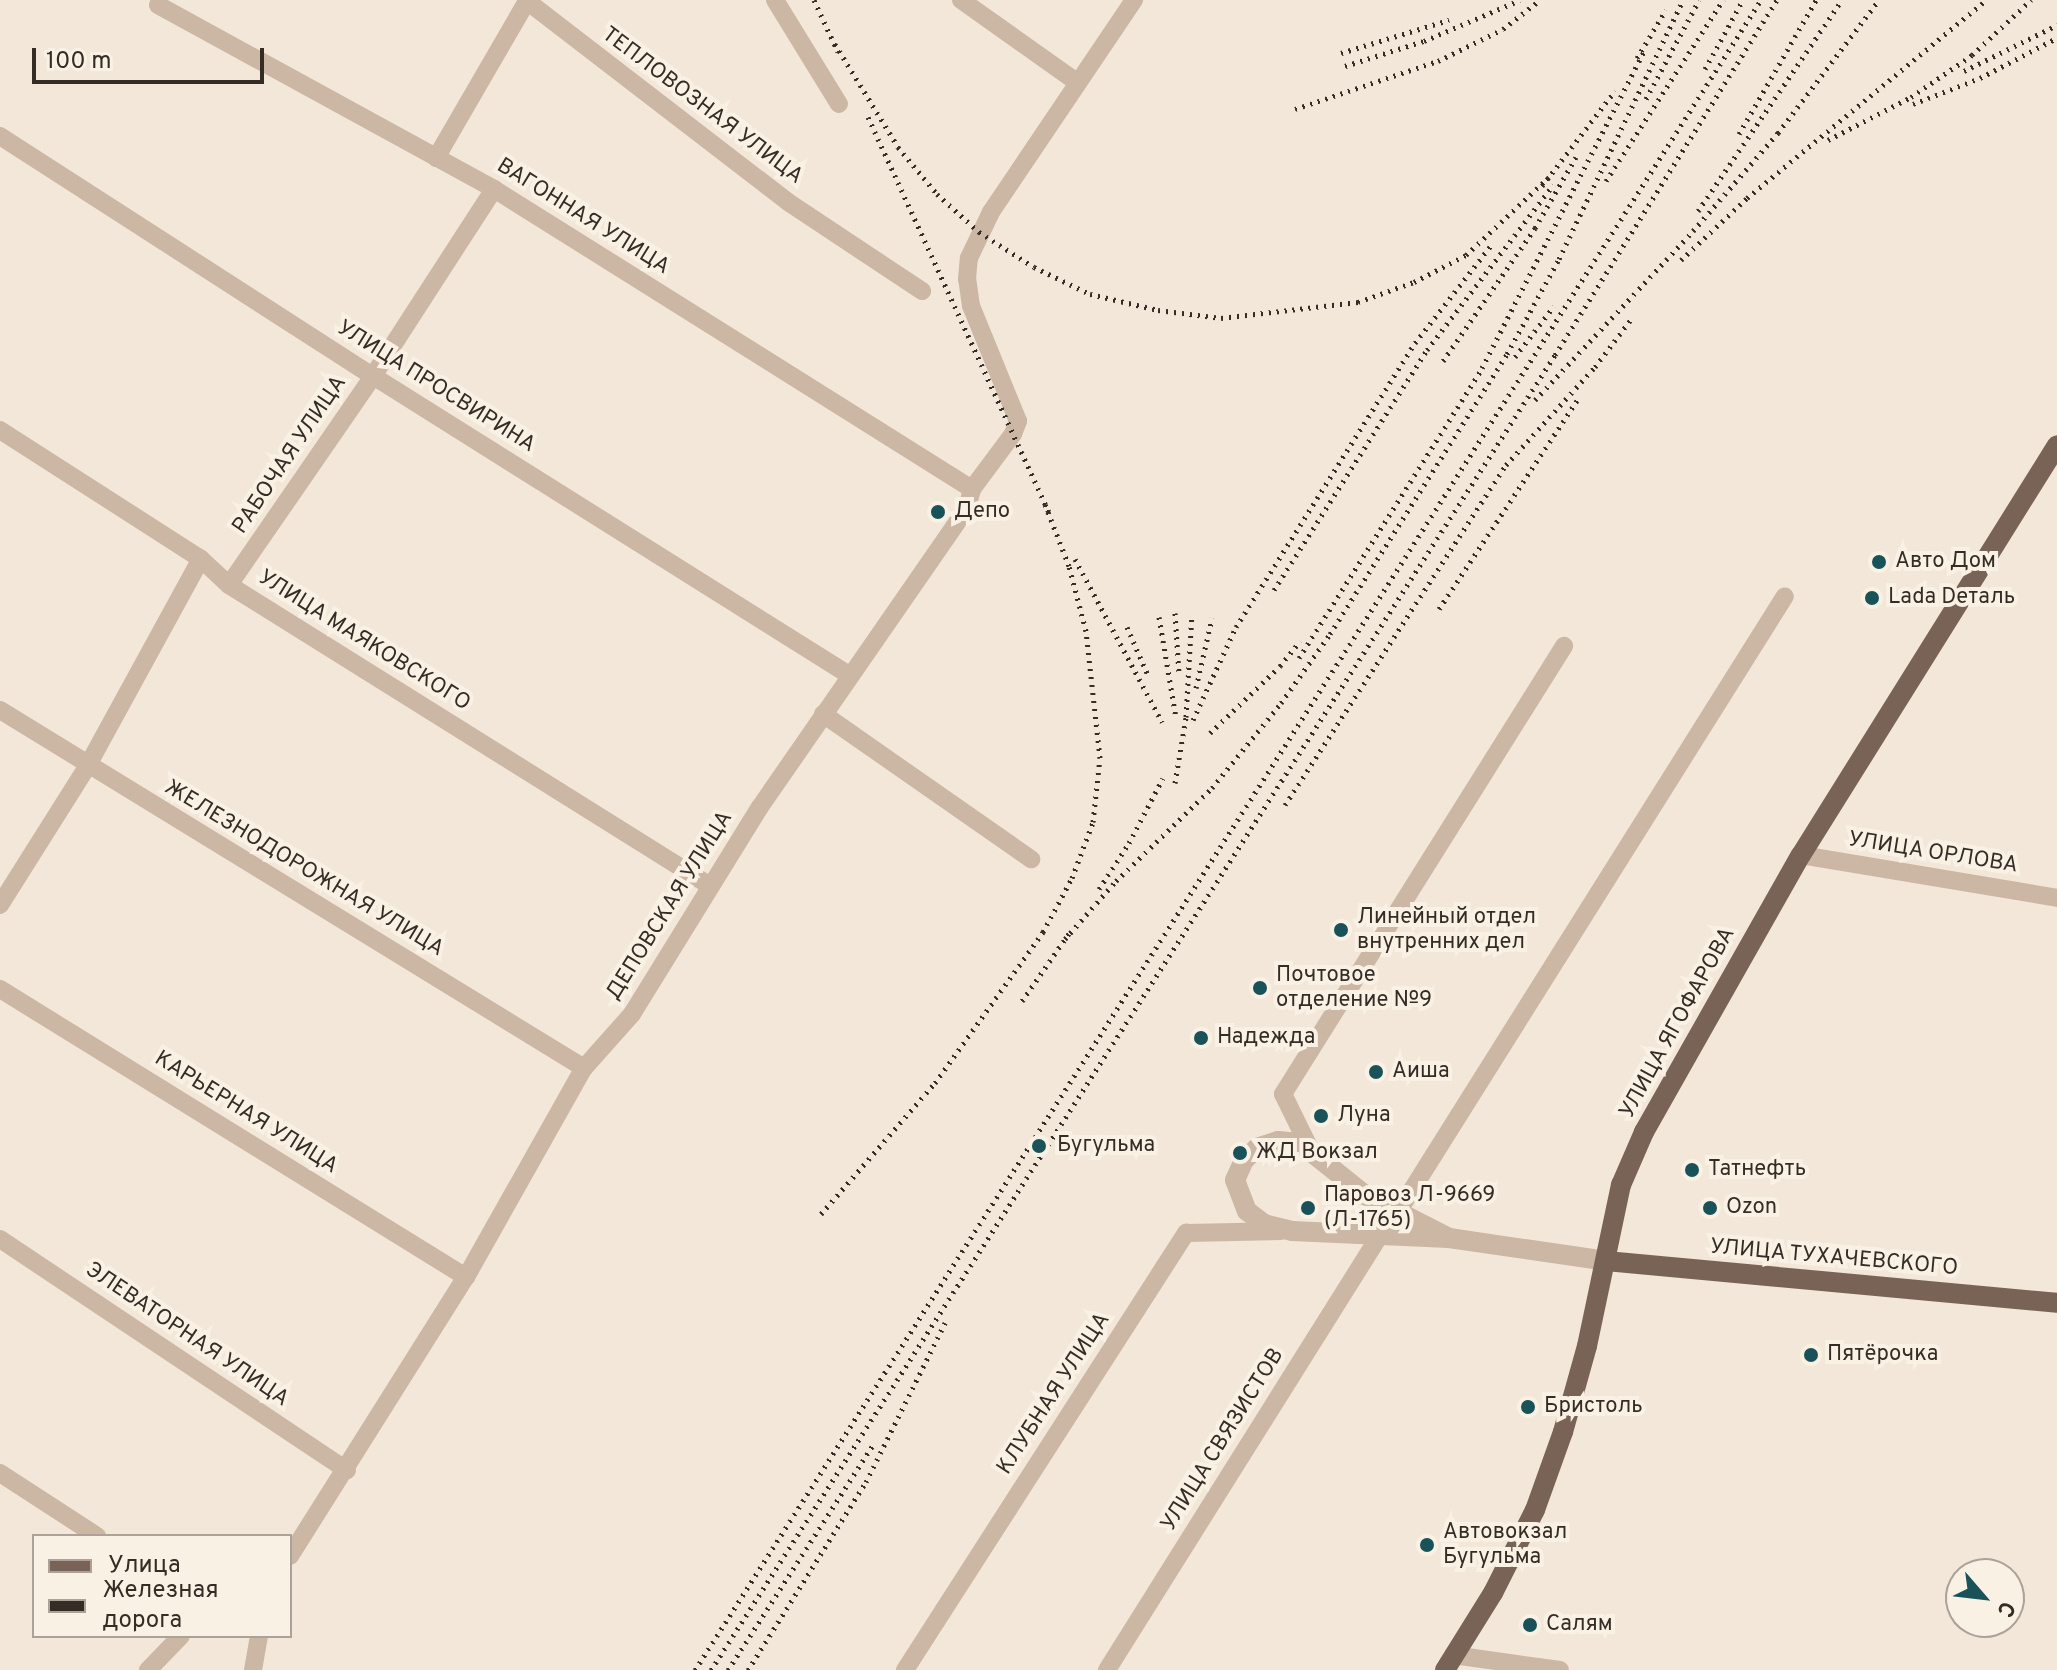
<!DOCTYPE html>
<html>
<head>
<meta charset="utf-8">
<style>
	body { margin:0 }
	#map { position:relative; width:2057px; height:1670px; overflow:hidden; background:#f2e7d8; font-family:Overpass,sans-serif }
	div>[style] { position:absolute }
	.minor>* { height:18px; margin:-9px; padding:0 9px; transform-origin:9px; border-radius:9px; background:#cbb7a4 }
	.tertiary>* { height:20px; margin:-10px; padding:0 10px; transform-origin:10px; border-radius:10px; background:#cbb7a4 }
	.primary>* { height:20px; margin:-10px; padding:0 10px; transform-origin:10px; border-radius:10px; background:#786356 }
	.rail>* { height:5px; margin-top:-2.5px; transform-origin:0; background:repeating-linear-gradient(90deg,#362c26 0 2px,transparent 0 8px) }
	.dots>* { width:22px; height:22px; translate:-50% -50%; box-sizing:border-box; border:4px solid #faf1e5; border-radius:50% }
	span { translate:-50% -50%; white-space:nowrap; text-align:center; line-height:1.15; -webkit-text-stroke:8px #faf1e5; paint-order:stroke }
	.street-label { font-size:22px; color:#362c26 }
	.poi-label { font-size:22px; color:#362c26 }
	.left { translate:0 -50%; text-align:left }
	.legend { position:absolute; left:32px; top:1534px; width:260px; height:104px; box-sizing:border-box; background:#faf1e5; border:2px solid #aca299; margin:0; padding:10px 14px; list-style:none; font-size:24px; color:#362c26 }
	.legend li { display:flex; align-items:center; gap:16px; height:40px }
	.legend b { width:40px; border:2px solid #aca299 }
	.north { position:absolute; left:1945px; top:1558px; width:80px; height:80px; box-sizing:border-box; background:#faf1e5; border:2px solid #aca299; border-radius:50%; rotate:118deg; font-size:22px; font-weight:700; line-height:32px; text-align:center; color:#362c26 }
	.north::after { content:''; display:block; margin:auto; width:28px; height:36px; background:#1a5259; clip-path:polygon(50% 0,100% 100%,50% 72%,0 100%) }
	.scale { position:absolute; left:32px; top:48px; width:232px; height:36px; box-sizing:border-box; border:4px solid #362c26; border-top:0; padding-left:10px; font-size:24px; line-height:28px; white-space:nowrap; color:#362c26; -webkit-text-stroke:6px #faf1e5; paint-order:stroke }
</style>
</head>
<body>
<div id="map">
	<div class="minor">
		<div style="left:775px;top:0;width:122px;rotate:58.4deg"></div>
		<div style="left:961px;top:0;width:142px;rotate:35.3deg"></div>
		<div style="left:158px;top:5px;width:383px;rotate:28.7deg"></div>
		<div style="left:494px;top:189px;width:564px;rotate:32.11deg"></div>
		<div style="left:0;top:136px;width:444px;rotate:32.8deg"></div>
		<div style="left:373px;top:376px;width:562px;rotate:32.14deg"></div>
		<div style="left:436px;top:158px;width:181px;rotate:-59.9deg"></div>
		<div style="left:527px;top:1px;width:329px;rotate:37.6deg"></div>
		<div style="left:788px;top:202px;width:161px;rotate:33.6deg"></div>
		<div style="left:0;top:430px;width:239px;rotate:32.7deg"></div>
		<div style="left:201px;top:559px;width:38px;rotate:43deg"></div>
		<div style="left:229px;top:585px;width:566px;rotate:32.01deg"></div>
		<div style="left:229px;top:585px;width:254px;rotate:-55.4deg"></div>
		<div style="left:373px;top:376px;width:223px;rotate:-57.1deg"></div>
		<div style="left:0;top:710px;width:685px;rotate:31.51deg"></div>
		<div style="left:823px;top:714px;width:254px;rotate:34.9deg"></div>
		<div style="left:1801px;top:855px;width:260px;rotate:9.5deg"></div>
		<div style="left:0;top:905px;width:165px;rotate:-57.8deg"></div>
		<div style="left:88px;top:765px;width:235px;rotate:-61.3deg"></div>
		<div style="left:0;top:989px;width:548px;rotate:31.72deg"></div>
		<div style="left:1309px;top:1147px;width:59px;rotate:-116.1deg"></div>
		<div style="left:1283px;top:1094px;width:529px;rotate:-57.9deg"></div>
		<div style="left:1398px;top:1212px;width:727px;rotate:-57.86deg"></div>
		<div style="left:0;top:1239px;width:417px;rotate:33.7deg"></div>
		<div style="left:0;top:1473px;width:116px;rotate:33deg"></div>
		<div style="left:290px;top:1556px;width:330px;rotate:-57.8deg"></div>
		<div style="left:466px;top:1277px;width:240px;rotate:-60.6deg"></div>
		<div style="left:584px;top:1068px;width:72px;rotate:-48.4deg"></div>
		<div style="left:632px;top:1014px;width:243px;rotate:-58.3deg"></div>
		<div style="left:760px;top:807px;width:364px;rotate:-55.3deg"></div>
		<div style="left:967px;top:508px;width:20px;rotate:-75deg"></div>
		<div style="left:972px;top:489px;width:69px;rotate:-53.3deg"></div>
		<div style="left:1013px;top:434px;width:14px;rotate:-69deg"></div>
		<div style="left:1018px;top:421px;width:124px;rotate:-112.2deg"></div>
		<div style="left:971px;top:306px;width:27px;rotate:-98deg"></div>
		<div style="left:967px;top:279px;width:21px;rotate:-85deg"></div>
		<div style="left:969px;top:258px;width:51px;rotate:-64.4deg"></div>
		<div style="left:991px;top:212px;width:256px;rotate:-56deg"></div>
		<div style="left:1453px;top:1655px;width:108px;rotate:8deg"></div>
		<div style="left:148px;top:1670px;width:47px;rotate:-45.9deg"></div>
		<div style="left:253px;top:1670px;width:35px;rotate:-80deg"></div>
		<div style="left:905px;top:1670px;width:520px;rotate:-57.26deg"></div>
		<div style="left:1186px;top:1233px;width:95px;rotate:-1.2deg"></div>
		<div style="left:1107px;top:1670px;width:514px;rotate:-57.89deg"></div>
	</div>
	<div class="tertiary">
		<div style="left:1449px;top:1238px;width:94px;rotate:-152.9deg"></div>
		<div style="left:1365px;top:1195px;width:83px;rotate:-141.3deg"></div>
		<div style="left:1300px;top:1143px;width:22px;rotate:-175deg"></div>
		<div style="left:1278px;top:1141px;width:22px;rotate:162deg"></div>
		<div style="left:1257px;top:1148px;width:18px;rotate:137deg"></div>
		<div style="left:1244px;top:1160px;width:22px;rotate:114deg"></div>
		<div style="left:1235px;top:1180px;width:33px;rotate:69deg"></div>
		<div style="left:1247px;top:1211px;width:21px;rotate:37deg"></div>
		<div style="left:1264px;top:1224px;width:29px;rotate:14deg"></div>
		<div style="left:1292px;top:1231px;width:157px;rotate:2.6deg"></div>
		<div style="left:1449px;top:1238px;width:159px;rotate:8.3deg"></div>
	</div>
	<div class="primary">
		<div style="left:1606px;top:1261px;width:453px;rotate:5.3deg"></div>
		<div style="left:1445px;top:1670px;width:91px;rotate:-58.1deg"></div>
		<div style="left:1493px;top:1593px;width:93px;rotate:-63.2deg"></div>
		<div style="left:1535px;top:1510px;width:83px;rotate:-70.3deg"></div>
		<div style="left:1563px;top:1432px;width:89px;rotate:-74.4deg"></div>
		<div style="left:1587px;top:1346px;width:165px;rotate:-78.1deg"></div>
		<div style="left:1621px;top:1185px;width:58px;rotate:-66.5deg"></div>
		<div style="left:1644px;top:1132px;width:318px;rotate:-60.5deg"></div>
		<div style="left:1801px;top:855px;width:483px;rotate:-58deg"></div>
	</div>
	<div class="rail">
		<div style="left:814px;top:0;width:57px;rotate:65.2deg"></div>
		<div style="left:835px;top:44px;width:121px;rotate:58.5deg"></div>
		<div style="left:898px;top:147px;width:61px;rotate:50.3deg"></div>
		<div style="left:937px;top:194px;width:57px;rotate:42.1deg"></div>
		<div style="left:979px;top:232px;width:65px;rotate:32.5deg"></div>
		<div style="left:1034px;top:267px;width:62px;rotate:25.7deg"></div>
		<div style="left:1090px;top:294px;width:70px;rotate:13.2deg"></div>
		<div style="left:1158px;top:310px;width:64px;rotate:7.2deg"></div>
		<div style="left:1221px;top:318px;width:138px;rotate:-6.7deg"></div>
		<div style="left:1358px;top:302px;width:59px;rotate:-19.7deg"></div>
		<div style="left:1414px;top:282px;width:59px;rotate:-27.4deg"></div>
		<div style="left:1466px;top:255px;width:114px;rotate:-43.2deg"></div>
		<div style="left:1341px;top:53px;width:113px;rotate:-17deg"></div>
		<div style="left:1637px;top:58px;width:56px;rotate:-58.9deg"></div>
		<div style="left:1345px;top:66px;width:83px;rotate:-17.6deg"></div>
		<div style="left:1424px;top:41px;width:104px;rotate:-23.1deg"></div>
		<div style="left:1705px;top:69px;width:79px;rotate:-61.2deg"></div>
		<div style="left:1964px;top:71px;width:104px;rotate:-26.3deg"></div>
		<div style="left:1646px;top:99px;width:112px;rotate:-61.8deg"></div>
		<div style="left:1913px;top:104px;width:72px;rotate:-21.2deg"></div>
		<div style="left:1980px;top:78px;width:87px;rotate:-27.5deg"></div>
		<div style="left:1295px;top:109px;width:151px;rotate:-18.6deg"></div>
		<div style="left:1438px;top:61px;width:72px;rotate:-26.2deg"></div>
		<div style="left:1503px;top:29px;width:47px;rotate:-38.1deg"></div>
		<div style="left:868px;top:117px;width:437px;rotate:65.4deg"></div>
		<div style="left:1739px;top:134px;width:155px;rotate:-60.1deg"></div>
		<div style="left:1828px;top:140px;width:93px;rotate:-27.4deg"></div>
		<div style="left:1911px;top:97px;width:74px;rotate:-34.5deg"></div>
		<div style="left:1972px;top:55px;width:81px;rotate:-43deg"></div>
		<div style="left:1606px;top:181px;width:216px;rotate:-57.1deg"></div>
		<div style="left:1542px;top:186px;width:120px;rotate:-52.5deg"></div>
		<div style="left:1698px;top:211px;width:255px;rotate:-55.7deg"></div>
		<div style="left:1681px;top:260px;width:91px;rotate:-43.2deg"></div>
		<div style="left:1747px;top:198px;width:310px;rotate:-39.6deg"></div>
		<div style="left:1515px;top:357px;width:64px;rotate:-52.6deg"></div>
		<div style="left:1443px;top:361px;width:162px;rotate:-55.3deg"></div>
		<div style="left:1535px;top:228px;width:82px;rotate:-60deg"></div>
		<div style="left:1535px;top:400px;width:231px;rotate:-46.9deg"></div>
		<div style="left:1693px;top:231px;width:130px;rotate:-49.1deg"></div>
		<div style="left:1778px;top:133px;width:167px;rotate:-52.8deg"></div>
		<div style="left:1075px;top:559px;width:185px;rotate:61.9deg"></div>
		<div style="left:1274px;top:590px;width:285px;rotate:-57.5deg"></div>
		<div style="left:1427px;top:350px;width:208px;rotate:-52.6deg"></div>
		<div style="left:1439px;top:609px;width:255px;rotate:-56.5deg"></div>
		<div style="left:1175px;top:613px;width:60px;rotate:86.2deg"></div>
		<div style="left:1159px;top:617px;width:102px;rotate:80.4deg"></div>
		<div style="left:1127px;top:627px;width:52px;rotate:66.4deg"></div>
		<div style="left:1299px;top:658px;width:343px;rotate:-57.7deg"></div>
		<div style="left:1482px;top:368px;width:357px;rotate:-62.9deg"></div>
		<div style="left:1196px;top:688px;width:72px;rotate:-77.1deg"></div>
		<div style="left:1193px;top:720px;width:102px;rotate:-65.2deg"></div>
		<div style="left:1236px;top:627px;width:336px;rotate:-57.8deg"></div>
		<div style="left:1415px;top:343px;width:125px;rotate:-52.1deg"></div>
		<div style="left:1210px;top:733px;width:97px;rotate:-43.7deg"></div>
		<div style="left:1280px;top:666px;width:32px;rotate:-51deg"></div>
		<div style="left:1175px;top:783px;width:67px;rotate:-80.5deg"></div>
		<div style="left:1186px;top:717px;width:103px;rotate:-86.7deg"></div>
		<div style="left:1285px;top:805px;width:406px;rotate:-57deg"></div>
		<div style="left:1506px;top:465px;width:132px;rotate:-47.8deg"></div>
		<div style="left:1595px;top:367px;width:61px;rotate:-52.9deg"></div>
		<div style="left:1099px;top:889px;width:55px;rotate:-56.9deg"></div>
		<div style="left:1129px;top:843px;width:73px;rotate:-62.4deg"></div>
		<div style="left:1065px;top:939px;width:77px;rotate:-48.7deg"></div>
		<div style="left:1116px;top:881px;width:134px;rotate:-44.1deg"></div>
		<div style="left:1212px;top:788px;width:109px;rotate:-50.9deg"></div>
		<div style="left:1281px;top:703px;width:85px;rotate:-54.6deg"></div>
		<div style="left:1330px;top:634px;width:331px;rotate:-57.7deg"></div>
		<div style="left:1507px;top:354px;width:108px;rotate:-61.3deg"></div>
		<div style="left:1559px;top:259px;width:287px;rotate:-64.4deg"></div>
		<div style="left:1022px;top:1001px;width:84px;rotate:-55.2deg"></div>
		<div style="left:821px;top:1214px;width:174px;rotate:-49deg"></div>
		<div style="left:935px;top:1083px;width:186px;rotate:-54.4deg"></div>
		<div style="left:1043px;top:932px;width:61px;rotate:-61.8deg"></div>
		<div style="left:1072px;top:878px;width:60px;rotate:-69.4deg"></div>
		<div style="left:1093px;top:822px;width:64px;rotate:-83.8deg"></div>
		<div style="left:1100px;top:758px;width:128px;rotate:-96.3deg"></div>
		<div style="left:1086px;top:631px;width:67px;rotate:-104.7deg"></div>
		<div style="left:1069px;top:566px;width:66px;rotate:-111.2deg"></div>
		<div style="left:695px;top:1670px;width:1981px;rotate:-57.45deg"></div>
		<div style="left:711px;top:1670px;width:1563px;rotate:-57.31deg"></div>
		<div style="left:1555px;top:355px;width:419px;rotate:-58deg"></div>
		<div style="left:728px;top:1670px;width:271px;rotate:-57.2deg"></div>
		<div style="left:748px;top:1670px;width:222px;rotate:-57.9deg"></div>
		<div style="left:866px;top:1482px;width:178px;rotate:-63.6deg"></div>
	</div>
	<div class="dots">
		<div style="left:938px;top:512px;background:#1a5259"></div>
		<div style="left:1879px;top:562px;background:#1a5259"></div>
		<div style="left:1872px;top:598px;background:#1a5259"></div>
		<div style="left:1341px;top:930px;background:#1a5259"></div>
		<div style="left:1260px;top:988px;background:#1a5259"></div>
		<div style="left:1201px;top:1038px;background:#1a5259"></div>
		<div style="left:1376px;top:1072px;background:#1a5259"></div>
		<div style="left:1321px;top:1116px;background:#1a5259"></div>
		<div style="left:1039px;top:1146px;background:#1a5259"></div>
		<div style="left:1240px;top:1153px;background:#1a5259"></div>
		<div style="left:1692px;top:1170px;background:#1a5259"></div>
		<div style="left:1308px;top:1208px;background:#1a5259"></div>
		<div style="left:1710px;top:1208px;background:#1a5259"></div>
		<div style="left:1811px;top:1355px;background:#1a5259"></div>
		<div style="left:1528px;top:1407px;background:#1a5259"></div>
		<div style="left:1427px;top:1545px;background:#1a5259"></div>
		<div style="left:1530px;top:1625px;background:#1a5259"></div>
	</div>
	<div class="street-label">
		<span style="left:702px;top:106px;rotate:37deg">ТЕПЛОВОЗНАЯ УЛИЦА</span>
		<span style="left:583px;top:217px;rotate:32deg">ВАГОННАЯ УЛИЦА</span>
		<span style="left:436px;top:387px;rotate:32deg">УЛИЦА ПРОСВИРИНА</span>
		<span style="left:290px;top:455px;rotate:-56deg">РАБОЧАЯ УЛИЦА</span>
		<span style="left:364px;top:641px;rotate:32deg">УЛИЦА МАЯКОВСКОГО</span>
		<span style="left:1933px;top:853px;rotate:9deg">УЛИЦА ОРЛОВА</span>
		<span style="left:304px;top:869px;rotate:31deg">ЖЕЛЕЗНОДОРОЖНАЯ УЛИЦА</span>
		<span style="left:670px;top:906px;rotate:-58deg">ДЕПОВСКАЯ УЛИЦА</span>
		<span style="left:1678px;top:1023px;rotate:-61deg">УЛИЦА ЯГОФАРОВА</span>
		<span style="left:246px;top:1113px;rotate:32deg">КАРЬЕРНАЯ УЛИЦА</span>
		<span style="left:1834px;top:1258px;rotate:5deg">УЛИЦА ТУХАЧЕВСКОГО</span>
		<span style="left:187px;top:1335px;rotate:34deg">ЭЛЕВАТОРНАЯ УЛИЦА</span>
		<span style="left:1054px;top:1394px;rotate:-57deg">КЛУБНАЯ УЛИЦА</span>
		<span style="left:1223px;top:1440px;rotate:-58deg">УЛИЦА СВЯЗИСТОВ</span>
	</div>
	<div class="poi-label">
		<span class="left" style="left:954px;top:512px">Депо</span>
		<span class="left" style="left:1895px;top:562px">Авто Дом</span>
		<span class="left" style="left:1888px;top:598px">Lada Dеталь</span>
		<span class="left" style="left:1357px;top:930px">Линейный отдел<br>внутренних дел</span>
		<span class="left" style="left:1276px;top:988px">Почтовое<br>отделение №9</span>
		<span class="left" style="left:1217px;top:1038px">Надежда</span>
		<span class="left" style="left:1392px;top:1072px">Аиша</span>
		<span class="left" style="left:1337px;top:1116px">Луна</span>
		<span class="left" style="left:1057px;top:1146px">Бугульма</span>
		<span class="left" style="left:1256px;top:1153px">ЖД Вокзал</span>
		<span class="left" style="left:1708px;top:1170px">Татнефть</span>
		<span class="left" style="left:1324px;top:1208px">Паровоз Л-9669<br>(Л-1765)</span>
		<span class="left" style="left:1726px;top:1208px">Ozon</span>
		<span class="left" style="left:1827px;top:1355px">Пятёрочка</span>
		<span class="left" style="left:1544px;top:1407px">Бристоль</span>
		<span class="left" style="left:1443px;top:1545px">Автовокзал<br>Бугульма</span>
		<span class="left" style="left:1546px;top:1625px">Салям</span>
	</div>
	<ul class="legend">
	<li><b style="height:10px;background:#786356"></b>Улица</li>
	<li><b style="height:10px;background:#362c26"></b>Железная дорога</li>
	</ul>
	<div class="north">С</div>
	<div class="scale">100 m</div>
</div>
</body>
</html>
